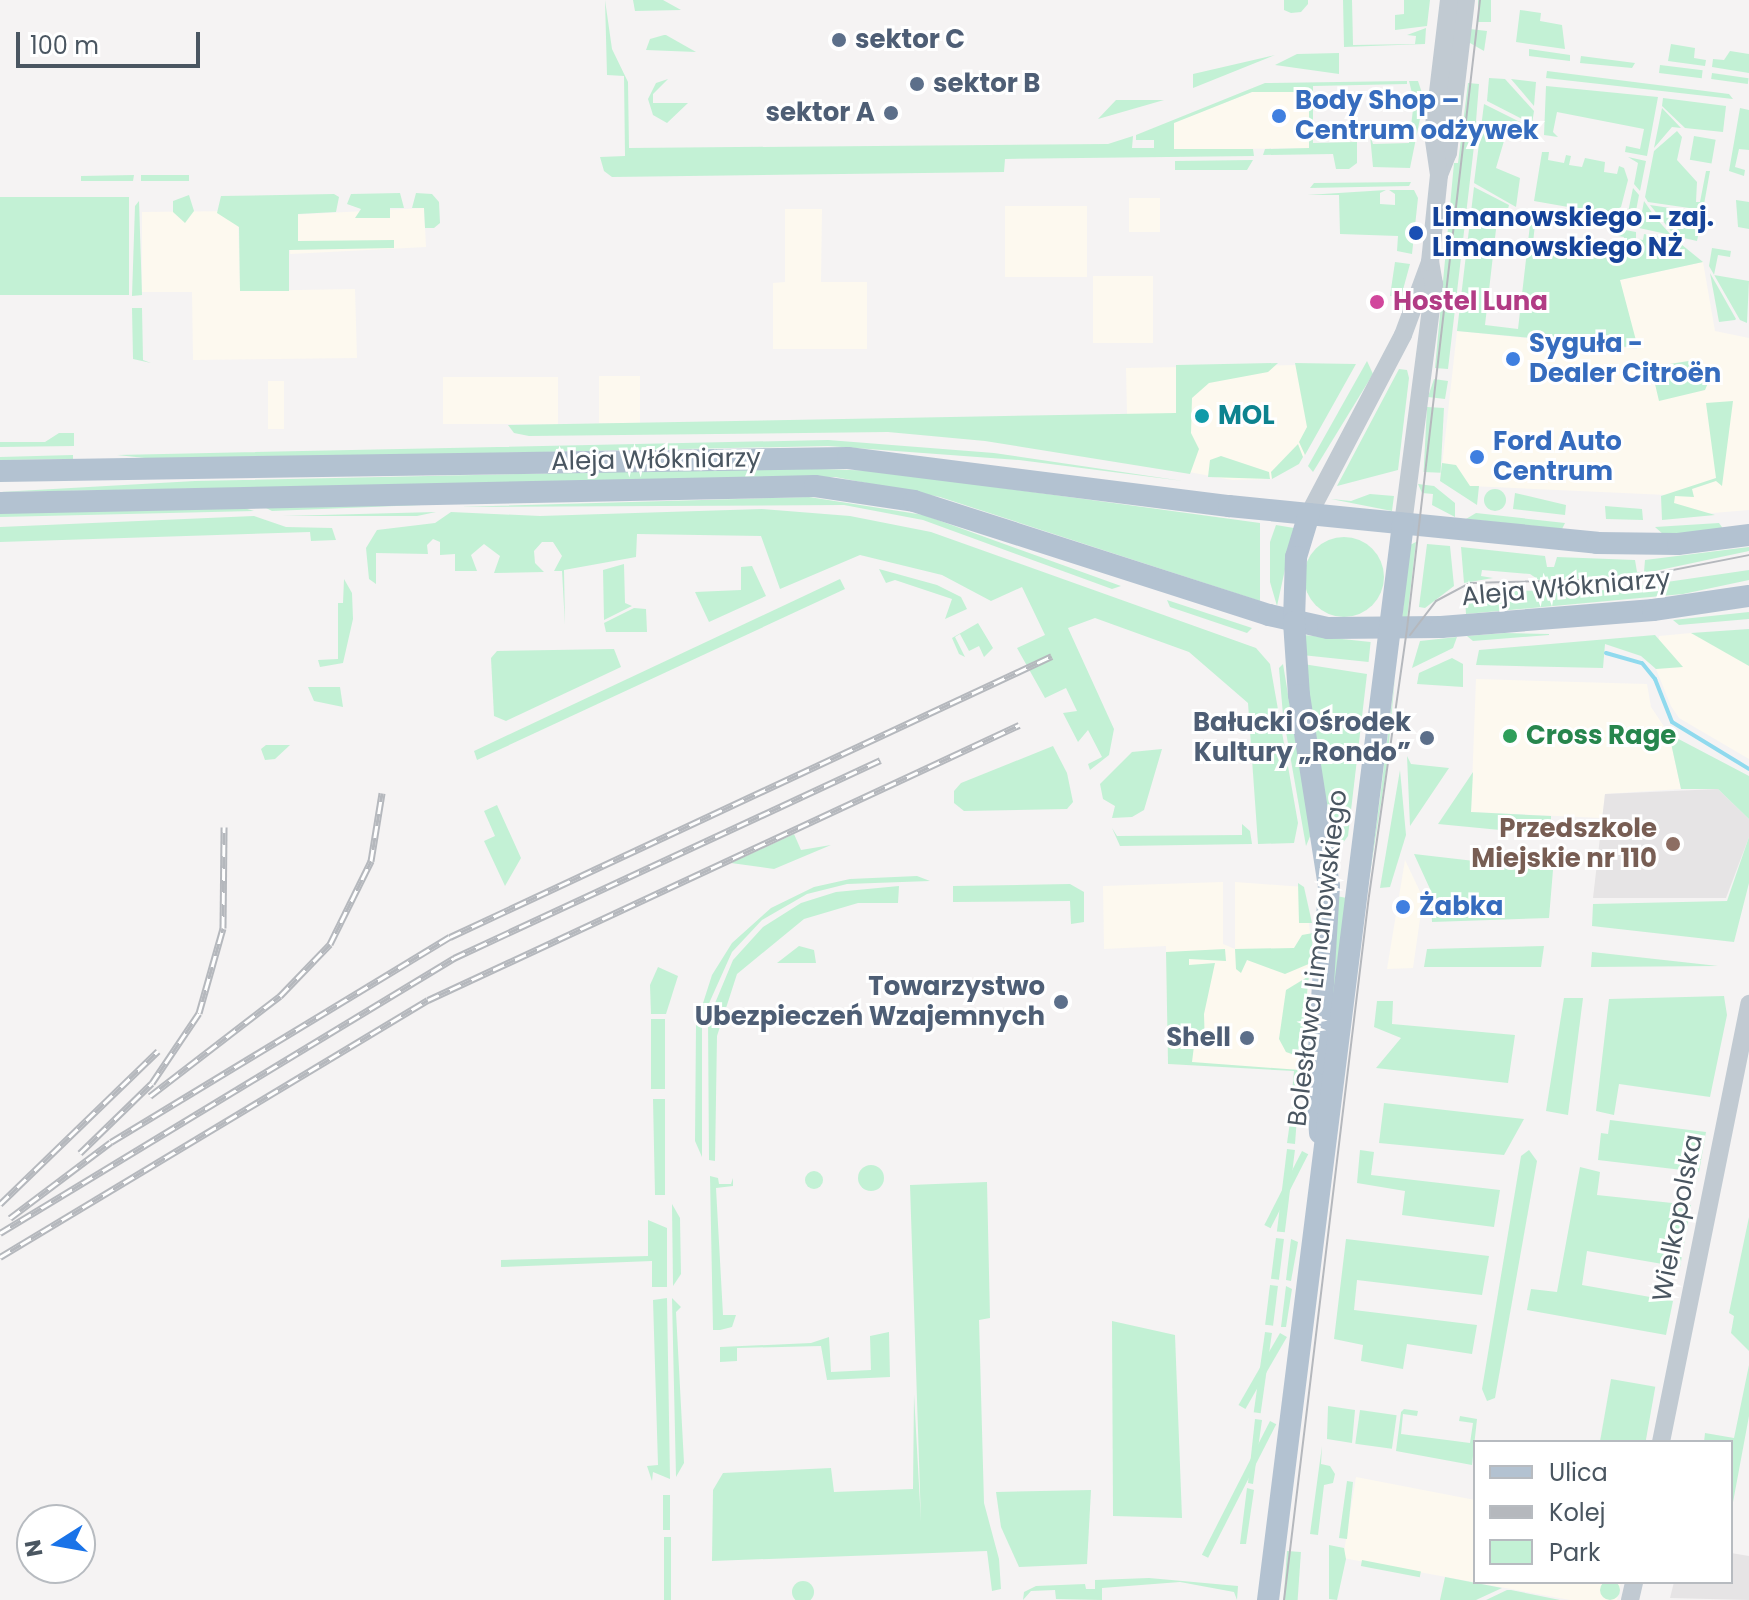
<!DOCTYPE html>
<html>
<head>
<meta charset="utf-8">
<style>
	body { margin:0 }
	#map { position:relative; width:1749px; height:1600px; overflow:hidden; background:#f5f3f3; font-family:Poppins,sans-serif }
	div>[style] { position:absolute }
	.commercial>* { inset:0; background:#fdf9ef; transform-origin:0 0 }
	.education>* { inset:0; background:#e6e4e5 }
	.green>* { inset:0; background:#c3f1d5; transform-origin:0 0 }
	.round { border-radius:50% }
	.stream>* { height:4px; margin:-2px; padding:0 2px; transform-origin:2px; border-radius:2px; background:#90daee }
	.minor>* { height:18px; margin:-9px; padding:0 9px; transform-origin:9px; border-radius:9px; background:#c1cad2 }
	.major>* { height:22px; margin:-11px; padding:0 11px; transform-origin:11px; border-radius:11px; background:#b3c2d1 }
	.tram>* { height:2px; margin:-1px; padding:0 1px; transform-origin:1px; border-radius:1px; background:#b5b8bd }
	.rail>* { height:7px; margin-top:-3.5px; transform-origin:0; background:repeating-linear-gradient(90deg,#fff 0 12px,#b5b8bd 0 24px); box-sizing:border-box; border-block:2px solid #b5b8bd }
	.dots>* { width:22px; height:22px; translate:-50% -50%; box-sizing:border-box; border:4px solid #fff; border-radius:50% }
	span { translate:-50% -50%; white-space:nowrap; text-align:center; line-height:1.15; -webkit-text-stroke:6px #fff; paint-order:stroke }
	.service-label { font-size:26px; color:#4e5e75; font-weight:700 }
	.left { translate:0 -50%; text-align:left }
	.right { translate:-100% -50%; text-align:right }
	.shop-label { font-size:26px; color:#366cbe; font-weight:700 }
	.transit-label { font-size:26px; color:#164399; font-weight:700 }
	.hotel-label { font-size:26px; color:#b23c85; font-weight:700 }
	.culture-label { font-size:26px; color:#0d838f; font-weight:700 }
	.street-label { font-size:26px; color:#4a5661 }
	.leisure-label { font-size:26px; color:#27864d; font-weight:700 }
	.education-label { font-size:26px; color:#785e54; font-weight:700 }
	.legend { position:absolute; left:1473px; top:1440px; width:260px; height:144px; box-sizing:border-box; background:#fff; border:2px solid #b7bbc0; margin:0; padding:10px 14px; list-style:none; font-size:24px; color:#4a5661 }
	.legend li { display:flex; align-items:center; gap:16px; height:40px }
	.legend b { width:40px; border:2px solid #b7bbc0 }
	.north { position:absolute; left:16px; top:1504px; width:80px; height:80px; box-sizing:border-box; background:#fff; border:2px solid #b7bbc0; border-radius:50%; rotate:259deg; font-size:22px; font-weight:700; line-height:32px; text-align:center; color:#4a5661 }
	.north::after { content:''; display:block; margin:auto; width:28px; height:36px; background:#1a73e8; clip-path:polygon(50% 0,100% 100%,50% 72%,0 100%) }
	.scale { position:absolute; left:16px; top:32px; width:184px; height:36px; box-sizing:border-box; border:4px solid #4a5661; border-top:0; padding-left:10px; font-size:24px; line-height:28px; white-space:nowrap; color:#4a5661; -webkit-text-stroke:6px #fff; paint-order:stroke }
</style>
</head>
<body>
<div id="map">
	<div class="commercial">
		<div style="clip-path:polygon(1309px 91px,1309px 148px,1174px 150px,1173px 123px,1178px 121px,1252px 92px)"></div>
		<div style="left:1129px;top:198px;width:31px;height:34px"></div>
		<div style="left:1087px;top:206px;width:71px;height:82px;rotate:90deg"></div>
		<div style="left:424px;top:208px;width:39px;height:136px;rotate:87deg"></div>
		<div style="clip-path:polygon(785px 209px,822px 209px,821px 282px,867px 282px,867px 349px,773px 349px,773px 283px,785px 282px)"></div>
		<div style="clip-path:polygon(238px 211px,240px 291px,355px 289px,357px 358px,193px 360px,192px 292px,142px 292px,142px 212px)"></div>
		<div style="clip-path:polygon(1703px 262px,1715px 331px,1749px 338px,1749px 510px,1701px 514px,1669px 505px,1667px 495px,1470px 486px,1441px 475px,1457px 331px,1637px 349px,1620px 280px)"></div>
		<div style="left:1153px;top:276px;width:67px;height:60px;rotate:90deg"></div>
		<div style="clip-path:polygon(1356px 364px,1299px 464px,1270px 479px,1232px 480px,1178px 470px,1177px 414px,1127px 414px,1126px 368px)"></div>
		<div style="left:640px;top:376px;width:47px;height:41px;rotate:90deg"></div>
		<div style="left:558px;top:377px;width:47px;height:115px;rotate:90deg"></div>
		<div style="left:268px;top:381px;width:16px;height:48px"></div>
		<div style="clip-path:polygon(1691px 633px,1749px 656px,1749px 759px,1679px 718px,1671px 706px,1656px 669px,1659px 636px)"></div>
		<div style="clip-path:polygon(1476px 679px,1647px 684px,1651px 707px,1669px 734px,1681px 789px,1605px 794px,1602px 818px,1471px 812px)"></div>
		<div style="clip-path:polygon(1405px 860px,1423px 898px,1413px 968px,1387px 969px)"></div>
		<div style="clip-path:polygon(1223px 882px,1223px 944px,1235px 949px,1235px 882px,1304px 887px,1312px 947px,1300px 1070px,1168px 1064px,1166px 946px,1104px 949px,1103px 886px)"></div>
		<div style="clip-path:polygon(1356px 1477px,1475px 1500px,1475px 1582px,1621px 1582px,1617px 1600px,1570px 1600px,1343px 1558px)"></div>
	</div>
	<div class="education">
		<div style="clip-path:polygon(1718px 789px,1749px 819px,1749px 837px,1726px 898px,1593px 898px,1605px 794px)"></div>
		<div style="clip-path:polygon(1731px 1553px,1749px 1556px,1749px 1600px,1670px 1598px,1674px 1582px,1731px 1582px)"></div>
	</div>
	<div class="green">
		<div style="clip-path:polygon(605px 0,612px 49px,628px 82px,629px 148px,1108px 144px,1133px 136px,1132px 148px,1154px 148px,1154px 140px,1136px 140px,1136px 135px,1265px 83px,1407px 81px,1407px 84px,1313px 86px,1313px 143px,1355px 142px,1357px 118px,1357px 163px,1349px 169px,1336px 169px,1333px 154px,1263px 155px,1265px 149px,1309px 148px,1309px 92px,1252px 92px,1174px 123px,1174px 149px,1253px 149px,1254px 156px,1005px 159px,1004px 172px,612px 177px,604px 171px,600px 157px,625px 156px,624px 76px,607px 75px)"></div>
		<div style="clip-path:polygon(633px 0,663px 0,681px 10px,635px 11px)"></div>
		<div style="clip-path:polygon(1284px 0,1308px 0,1308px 4px,1301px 12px,1291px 13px,1284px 10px)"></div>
		<div style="clip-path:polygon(1343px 0,1352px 0,1353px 45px,1415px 44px,1416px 36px,1407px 35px,1426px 28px,1425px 44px,1344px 47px)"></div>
		<div style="clip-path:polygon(1404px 0,1430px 0,1427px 26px,1395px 30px,1395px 15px,1404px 14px)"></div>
		<div style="left:1478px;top:0;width:13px;height:22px"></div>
		<div style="clip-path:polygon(1520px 10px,1541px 13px,1540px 21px,1562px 25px,1565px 49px,1516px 42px)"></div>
		<div style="clip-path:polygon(1470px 29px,1487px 31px,1484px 51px,1470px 43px)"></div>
		<div style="clip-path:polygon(664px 35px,666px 35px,696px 52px,646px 50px,650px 39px)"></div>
		<div style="clip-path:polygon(1671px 44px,1695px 48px,1694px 58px,1706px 60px,1705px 66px,1668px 61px)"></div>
		<div style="clip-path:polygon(1529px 49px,1570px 55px,1570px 61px,1529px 56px)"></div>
		<div style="clip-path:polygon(1730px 51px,1749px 54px,1749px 73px,1712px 67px,1713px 59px,1724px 60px)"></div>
		<div style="clip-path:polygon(1339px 53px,1339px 74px,1275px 65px,1297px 54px)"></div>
		<div style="clip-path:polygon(1275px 55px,1193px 88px,1193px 74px)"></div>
		<div style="clip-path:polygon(1581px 56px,1635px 63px,1632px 68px,1580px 63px)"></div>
		<div style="left:1660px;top:65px;width:43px;height:8px;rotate:7deg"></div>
		<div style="clip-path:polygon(1547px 71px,1729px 94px,1733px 99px,1546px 78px)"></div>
		<div style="left:1712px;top:73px;width:37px;height:6px;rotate:8deg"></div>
		<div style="clip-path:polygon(1489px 78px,1505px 79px,1534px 111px,1532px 124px,1487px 101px)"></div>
		<div style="clip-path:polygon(668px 79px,653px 94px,653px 103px,688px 103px,667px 123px,653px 115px,648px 99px,656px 83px)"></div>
		<div style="clip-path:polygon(1511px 79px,1536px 82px,1534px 106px)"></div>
		<div style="clip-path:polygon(1409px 81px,1418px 81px,1424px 99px,1410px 168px,1373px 167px,1370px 135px,1373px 144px,1409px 143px,1414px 101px)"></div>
		<div style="clip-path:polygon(1468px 83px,1479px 84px,1474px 146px,1448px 369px,1435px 368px,1454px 163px,1458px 163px)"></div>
		<div style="clip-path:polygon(1546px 86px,1658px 97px,1647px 156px,1625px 152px,1626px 146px,1640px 149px,1644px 129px,1557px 112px,1553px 132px,1558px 137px,1544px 135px)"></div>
		<div style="clip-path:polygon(1663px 98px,1726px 106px,1723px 132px,1685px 128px,1662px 106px)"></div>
		<div style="clip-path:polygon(1116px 100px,1164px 100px,1098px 119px)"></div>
		<div style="clip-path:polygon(1484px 104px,1532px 128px,1509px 124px,1496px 168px,1520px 178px,1516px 207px,1474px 183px)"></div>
		<div style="clip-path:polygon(1662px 108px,1681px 128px,1672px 127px,1654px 148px)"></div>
		<div style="clip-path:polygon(1740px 108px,1749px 110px,1749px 150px,1739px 149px,1735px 167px,1745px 170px,1744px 176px,1729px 171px)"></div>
		<div style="clip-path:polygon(1677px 131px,1682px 137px,1677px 160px,1697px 182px,1696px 202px,1700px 202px,1706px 171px,1710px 171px,1703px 210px,1648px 202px,1645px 197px,1654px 151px)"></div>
		<div style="left:1694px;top:136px;width:22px;height:24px;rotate:10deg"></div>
		<div style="clip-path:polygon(1542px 152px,1549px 152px,1548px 160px,1564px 163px,1566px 155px,1571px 156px,1569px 165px,1582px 167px,1585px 158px,1605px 162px,1604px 172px,1617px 174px,1619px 166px,1624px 168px,1628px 180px,1621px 207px,1608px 214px,1534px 201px)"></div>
		<div style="clip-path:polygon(1628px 157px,1646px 161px,1640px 191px,1634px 184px,1638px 163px)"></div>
		<div style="clip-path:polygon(1253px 160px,1247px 170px,1175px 170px,1175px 161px)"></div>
		<div style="clip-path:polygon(134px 175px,133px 181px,81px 181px,81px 176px)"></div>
		<div style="left:141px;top:175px;width:48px;height:6px"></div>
		<div style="clip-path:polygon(1411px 182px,1409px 186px,1310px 188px,1314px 183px)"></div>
		<div style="clip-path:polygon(1474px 187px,1509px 205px,1507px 213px,1498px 212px,1485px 325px,1518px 329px,1531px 216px,1547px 219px,1546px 225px,1535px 224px,1533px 243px,1620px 256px,1624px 237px,1612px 235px,1614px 228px,1636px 232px,1636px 239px,1643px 240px,1644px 234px,1676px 240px,1703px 262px,1620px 280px,1638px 348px,1457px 331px)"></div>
		<div style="clip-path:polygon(1633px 188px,1639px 195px,1633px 227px,1614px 225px,1626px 222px)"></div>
		<div style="clip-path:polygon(1386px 190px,1380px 193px,1380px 204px,1395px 205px,1395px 194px,1389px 190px,1414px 190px,1418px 198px,1412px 254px,1397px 251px,1398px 236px,1340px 234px,1339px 195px,1307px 195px)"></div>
		<div style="clip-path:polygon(400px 193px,404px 208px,390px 208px,390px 218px,355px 218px,361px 209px,347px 204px,351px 194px)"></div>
		<div style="clip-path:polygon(416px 193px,432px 194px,439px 202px,440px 223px,434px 228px,425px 228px,424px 208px,412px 208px)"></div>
		<div style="clip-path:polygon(334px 194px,339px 197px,336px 212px,298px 214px,298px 241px,394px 240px,394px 248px,289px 250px,289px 291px,240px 291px,239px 227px,217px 213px,221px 196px)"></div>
		<div style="clip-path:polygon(189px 195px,194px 211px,185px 223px,173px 212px,173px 201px)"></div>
		<div style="left:0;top:197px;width:129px;height:98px"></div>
		<div style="clip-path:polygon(1736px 200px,1749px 202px,1749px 229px,1738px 227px)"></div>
		<div style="clip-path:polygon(139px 201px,142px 295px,132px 296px,135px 206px)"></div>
		<div style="clip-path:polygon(1644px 201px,1655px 217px,1671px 235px,1639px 228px)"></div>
		<div style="clip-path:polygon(1650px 205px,1703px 213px,1697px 241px,1675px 236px)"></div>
		<div style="clip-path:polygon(1712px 248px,1731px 251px,1730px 257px,1718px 255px,1714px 275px,1749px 281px,1747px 323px,1740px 320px,1709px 266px)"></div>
		<div style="clip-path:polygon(1395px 262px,1410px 264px,1401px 297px,1390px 296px)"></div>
		<div style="clip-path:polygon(1710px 273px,1736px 319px,1735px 320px,1719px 322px)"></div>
		<div style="clip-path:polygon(132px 308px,142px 308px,143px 360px,151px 363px,133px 359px)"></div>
		<div style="clip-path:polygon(1701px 359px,1705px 377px,1711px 376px,1705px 390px,1659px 401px,1651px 367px)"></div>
		<div style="clip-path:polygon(1367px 361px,1373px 374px,1313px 472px,1308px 466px)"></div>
		<div style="clip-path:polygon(1278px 363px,1268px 372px,1209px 383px,1192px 398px,1191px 433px,1199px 449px,1190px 474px,985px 441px,888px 432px,529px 436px,514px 433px,508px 425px,1176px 413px,1176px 365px)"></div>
		<div style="clip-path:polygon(1295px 363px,1356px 364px,1305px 455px,1299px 442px,1307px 427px)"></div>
		<div style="clip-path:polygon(1399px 369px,1407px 370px,1409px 378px,1398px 470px,1337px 486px)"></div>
		<div style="clip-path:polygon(1434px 379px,1448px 381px,1445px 399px,1428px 397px)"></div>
		<div style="clip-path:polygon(1733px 401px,1722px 486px,1716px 481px,1692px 489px,1694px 497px,1675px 496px,1674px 503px,1715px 515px,1662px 520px,1661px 496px,1716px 478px,1706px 403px)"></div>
		<div style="left:1427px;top:407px;width:17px;height:65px;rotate:3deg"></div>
		<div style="clip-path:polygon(59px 433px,74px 433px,74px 446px,0 447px,0 442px,45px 442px)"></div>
		<div style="clip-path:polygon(828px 440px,994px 453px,1183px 481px,1019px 460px,828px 446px,164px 460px,117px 455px)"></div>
		<div style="clip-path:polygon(1298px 444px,1303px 457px,1299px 464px,1272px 479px,1271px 472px)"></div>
		<div style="clip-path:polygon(73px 455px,73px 459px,0 460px,0 457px)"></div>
		<div style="clip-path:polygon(1221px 456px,1269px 472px,1270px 479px,1208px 477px,1210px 460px)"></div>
		<div style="clip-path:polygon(1442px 463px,1456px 465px,1470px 486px,1479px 486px,1477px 505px,1440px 481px)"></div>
		<div style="clip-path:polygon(792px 468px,879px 471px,1260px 523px,1260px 601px,940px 497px,835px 477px,0 492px,195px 481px)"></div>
		<div style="clip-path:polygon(1418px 484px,1434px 486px,1455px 503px,1455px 517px,1432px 505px,1433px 494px,1422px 493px)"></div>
		<div class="round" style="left:1484px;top:489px;width:22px;height:22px"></div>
		<div style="clip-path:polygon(1515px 493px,1566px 505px,1565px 515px,1513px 509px)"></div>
		<div style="clip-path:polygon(1370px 494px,1394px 496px,1392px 511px,1331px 499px,1351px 501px)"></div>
		<div style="clip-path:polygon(809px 497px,924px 515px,1121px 586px,1112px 589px,923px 520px,844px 505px,459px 507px)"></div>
		<div style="clip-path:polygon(446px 504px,272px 511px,266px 508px)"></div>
		<div style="clip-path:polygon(1605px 506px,1642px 509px,1643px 520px,1606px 519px)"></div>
		<div style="clip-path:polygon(244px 508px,254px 511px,0 517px,0 513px)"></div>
		<div style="clip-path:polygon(762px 509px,850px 516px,931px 532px,1256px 648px,1270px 664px,1298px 823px,1294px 843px,1258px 844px,1248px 703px,1189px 652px,1095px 618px,1068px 628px,1114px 729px,1109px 755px,1090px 770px,1088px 764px,1102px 757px,1088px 730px,1078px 742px,1063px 713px,1077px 711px,1066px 688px,1045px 698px,1017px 648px,1045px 635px,1022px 587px,991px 601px,942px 575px,860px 555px,780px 589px,761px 536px,637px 534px,636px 557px,564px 570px,565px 625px,562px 571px,554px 571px,562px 556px,553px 542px,542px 542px,534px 551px,535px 563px,544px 572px,494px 573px,500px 556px,484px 544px,471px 555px,477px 571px,455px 571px,455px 554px,440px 555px,440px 542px,433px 539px,427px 545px,428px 554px,376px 553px,376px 584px,369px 579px,366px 548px,377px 530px,435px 523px,451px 512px,540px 516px)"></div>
		<div style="clip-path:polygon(436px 512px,417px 516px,282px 516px)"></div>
		<div style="clip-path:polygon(1476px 513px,1565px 523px,1562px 529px,1466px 519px)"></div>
		<div style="clip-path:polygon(254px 516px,286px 527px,332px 528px,336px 540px,311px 541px,310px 532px,0 542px,0 527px)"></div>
		<div style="clip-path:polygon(1719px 523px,1724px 530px,1664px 535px,1655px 527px)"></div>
		<div style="clip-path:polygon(1276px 525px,1294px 528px,1277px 606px,1270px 582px,1270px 542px)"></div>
		<div class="round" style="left:1304px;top:537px;width:80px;height:80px"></div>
		<div style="clip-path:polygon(1416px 542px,1407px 619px,1402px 619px,1410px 545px)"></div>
		<div style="clip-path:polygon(1427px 544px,1450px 546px,1454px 586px,1425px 608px,1419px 607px)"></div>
		<div style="clip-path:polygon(1461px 547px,1545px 556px,1547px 567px,1554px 567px,1557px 557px,1635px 560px,1637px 572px,1644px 572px,1645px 560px,1749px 547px,1749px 551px,1655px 571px,1599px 578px,1539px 580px,1530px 574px,1482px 570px,1481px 576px,1493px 578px,1464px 583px)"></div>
		<div style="clip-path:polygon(624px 564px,625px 603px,632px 606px,604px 620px,603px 570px)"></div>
		<div style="clip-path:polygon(752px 566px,766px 596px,709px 622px,695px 592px,741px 590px,741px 567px)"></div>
		<div style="clip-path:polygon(879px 569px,937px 585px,961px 597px,967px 609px,945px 619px,952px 599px,895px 580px,886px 583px)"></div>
		<div style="clip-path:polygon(1749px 570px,1749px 580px,1683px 594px,1466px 614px,1465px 598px,1489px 591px,1612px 590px)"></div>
		<div style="clip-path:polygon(344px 579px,352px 593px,353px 619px,343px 663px,320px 667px,318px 660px,338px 659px,338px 603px,343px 603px)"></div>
		<div style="clip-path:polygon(840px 579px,845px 589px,477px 760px,474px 751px)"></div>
		<div style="clip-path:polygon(1167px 600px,1252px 628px,1247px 633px,1170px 607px)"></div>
		<div style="clip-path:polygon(634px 608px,646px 609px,647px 632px,606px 632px,604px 623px)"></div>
		<div style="clip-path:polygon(1749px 612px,1749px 619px,1679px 625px,1673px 620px)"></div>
		<div style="clip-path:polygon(978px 623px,993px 648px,984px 657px,979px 646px,969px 651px,960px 634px,955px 637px,965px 657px,959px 654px,952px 638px)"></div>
		<div style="clip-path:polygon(1749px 629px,1749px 666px,1691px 633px)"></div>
		<div style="clip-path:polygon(1505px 633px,1549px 634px,1549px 635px,1473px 641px,1467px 636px)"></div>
		<div style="left:1304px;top:635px;width:67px;height:20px;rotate:6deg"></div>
		<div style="clip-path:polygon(1655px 635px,1683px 667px,1656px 669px,1641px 656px,1605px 644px,1603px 668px,1476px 665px,1479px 650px)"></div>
		<div style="clip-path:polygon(1457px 637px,1453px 648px,1412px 668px,1420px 641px)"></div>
		<div style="clip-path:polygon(614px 649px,621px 667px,506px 721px,494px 716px,491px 658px,497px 651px)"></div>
		<div style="clip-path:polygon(1452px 658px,1463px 664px,1463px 687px,1417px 684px,1419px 673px)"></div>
		<div style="clip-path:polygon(1283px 664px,1311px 834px,1306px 846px,1283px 715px,1279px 668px)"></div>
		<div style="clip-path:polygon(1303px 664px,1367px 674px,1348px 836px,1334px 855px)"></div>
		<div style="clip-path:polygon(1395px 677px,1387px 765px,1368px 886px,1380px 798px)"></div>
		<div style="clip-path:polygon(308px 687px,340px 687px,343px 707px,314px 701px)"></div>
		<div style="clip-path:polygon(1669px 734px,1749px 776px,1749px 819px,1718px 789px,1681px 789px)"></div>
		<div style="clip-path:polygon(266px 745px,290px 745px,275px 759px,265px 760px,261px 749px)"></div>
		<div style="clip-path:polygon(1053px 746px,1067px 773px,1073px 802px,1067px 809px,964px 811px,954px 803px,954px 791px,961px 783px)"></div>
		<div style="clip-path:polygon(1162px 749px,1144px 810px,1132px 817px,1112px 818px,1115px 806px,1103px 799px,1100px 784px,1132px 752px)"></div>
		<div style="clip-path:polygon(1407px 756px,1411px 764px,1449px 768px,1410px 826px)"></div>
		<div style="clip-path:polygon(1400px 770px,1406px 835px,1390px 887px,1380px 888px)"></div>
		<div style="clip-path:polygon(1473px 772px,1471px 812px,1551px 816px,1551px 835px,1438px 824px)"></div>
		<div style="clip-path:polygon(497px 805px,521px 858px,505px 886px,484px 841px,495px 836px,484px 811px)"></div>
		<div style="clip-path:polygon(1242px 824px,1250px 831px,1252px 844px,1120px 846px,1112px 828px,1117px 836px,1242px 835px)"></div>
		<div style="clip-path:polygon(794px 834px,801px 850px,831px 845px,774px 869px,731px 863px)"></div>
		<div style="clip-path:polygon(1749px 837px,1749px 883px,1734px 942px,1592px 926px,1593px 904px,1727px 901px)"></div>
		<div style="clip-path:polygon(1414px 854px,1553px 870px,1549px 918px,1432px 922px,1430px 889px)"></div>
		<div style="clip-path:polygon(917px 876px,930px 881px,847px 884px,807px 894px,762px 920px,732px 952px,702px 1019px,702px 1157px,695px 1141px,696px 1025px,712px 975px,732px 943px,771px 908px,814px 887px,850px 879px)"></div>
		<div style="clip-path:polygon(1298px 883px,1304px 887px,1312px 923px,1299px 923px)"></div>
		<div style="clip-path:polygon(1070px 884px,1084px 892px,1084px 922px,1071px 924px,1070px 901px,953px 902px,953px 886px)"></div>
		<div style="clip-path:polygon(899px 886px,898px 903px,858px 903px,804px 919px,737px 974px,717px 1036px,715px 1161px,709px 1160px,708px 1020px,733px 960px,763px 927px,801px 903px,836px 892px)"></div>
		<div style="clip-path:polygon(1336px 896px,1347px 898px,1324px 1084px)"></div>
		<div style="clip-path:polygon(1313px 933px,1311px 963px,1285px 974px,1247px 960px,1241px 973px,1236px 969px,1235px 949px,1294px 948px,1302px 935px)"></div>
		<div style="clip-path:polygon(799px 946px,814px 950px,816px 963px,777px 963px)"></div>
		<div style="clip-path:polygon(1544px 946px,1541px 967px,1424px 967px,1427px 949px)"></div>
		<div style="clip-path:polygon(1225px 949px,1226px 961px,1189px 959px,1189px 965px,1215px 963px,1204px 1014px,1205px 1047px,1194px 1046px,1192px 1062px,1300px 1070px,1298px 1092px,1292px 1092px,1294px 1071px,1168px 1064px,1166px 952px)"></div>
		<div style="clip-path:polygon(1592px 952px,1718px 966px,1591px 967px)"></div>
		<div style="clip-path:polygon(658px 967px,678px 976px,666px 1014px,651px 1014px,650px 985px)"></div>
		<div style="clip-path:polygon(1309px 976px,1300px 1057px,1286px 1052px,1279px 1039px,1286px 990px)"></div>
		<div style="clip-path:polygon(1724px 996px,1727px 1015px,1710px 1097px,1619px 1084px,1614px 1115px,1596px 1111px,1609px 999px)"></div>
		<div style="clip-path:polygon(1564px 998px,1583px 998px,1568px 1115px,1546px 1111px)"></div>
		<div style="clip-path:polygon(1377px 1001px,1393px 1001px,1392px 1024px,1515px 1035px,1508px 1083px,1376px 1068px,1401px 1038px,1374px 1027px)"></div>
		<div style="left:651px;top:1019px;width:14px;height:70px"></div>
		<div style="clip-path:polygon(653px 1099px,665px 1099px,665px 1195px,655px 1195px)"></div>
		<div style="clip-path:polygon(1293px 1101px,1298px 1103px,1295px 1144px,1287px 1143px)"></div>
		<div style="clip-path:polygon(1384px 1103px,1524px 1119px,1504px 1155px,1379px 1143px)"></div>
		<div style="clip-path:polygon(1610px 1120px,1706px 1132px,1699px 1172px,1598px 1160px,1601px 1133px,1608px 1134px)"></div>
		<div style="left:1287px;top:1149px;width:8px;height:83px;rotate:7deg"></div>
		<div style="clip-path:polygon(1360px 1150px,1374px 1152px,1371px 1175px,1500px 1190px,1494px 1227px,1402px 1215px,1405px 1191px,1357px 1183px)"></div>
		<div style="clip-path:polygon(1529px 1150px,1537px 1161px,1495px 1398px,1487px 1401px,1482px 1389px,1521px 1156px)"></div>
		<div style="left:1302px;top:1151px;width:7px;height:83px;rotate:27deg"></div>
		<div class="round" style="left:858px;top:1165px;width:26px;height:26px"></div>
		<div style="clip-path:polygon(1580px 1167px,1600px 1172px,1597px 1195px,1691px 1205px,1680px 1267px,1587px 1251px,1582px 1285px,1673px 1301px,1666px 1335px,1527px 1310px,1531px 1289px,1557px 1292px)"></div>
		<div class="round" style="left:805px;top:1171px;width:18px;height:18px"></div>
		<div style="clip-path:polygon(710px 1176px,718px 1178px,719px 1184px,731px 1184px,733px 1178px,733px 1186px,716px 1188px,723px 1315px,736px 1315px,732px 1327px,720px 1330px,713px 1330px)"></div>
		<div style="clip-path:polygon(987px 1182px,990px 1318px,979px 1320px,984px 1503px,999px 1559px,1001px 1589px,992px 1591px,987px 1551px,712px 1561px,713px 1490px,723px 1473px,831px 1468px,834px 1492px,913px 1489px,914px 1394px,921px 1522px,910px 1185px)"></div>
		<div style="clip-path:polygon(672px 1204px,680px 1218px,681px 1274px,673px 1286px)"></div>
		<div style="clip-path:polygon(1749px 1217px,1749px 1351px,1731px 1333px,1734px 1316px,1729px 1313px)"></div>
		<div style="clip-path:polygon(648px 1220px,667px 1228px,667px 1287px,652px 1287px,652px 1261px,501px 1267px,501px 1260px,648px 1256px)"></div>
		<div style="left:1276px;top:1238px;width:8px;height:41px;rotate:7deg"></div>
		<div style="clip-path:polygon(1291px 1239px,1298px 1242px,1291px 1281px,1286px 1280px)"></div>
		<div style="clip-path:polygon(1346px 1239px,1489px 1256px,1482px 1295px,1357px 1280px,1354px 1310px,1477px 1325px,1472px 1354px,1407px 1344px,1403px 1369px,1361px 1361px,1363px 1345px,1334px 1339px)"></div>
		<div style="left:1270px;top:1285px;width:8px;height:40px;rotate:7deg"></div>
		<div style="clip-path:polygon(1286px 1286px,1292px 1289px,1286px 1327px,1281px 1327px)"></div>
		<div style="clip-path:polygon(667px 1298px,670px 1479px,653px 1472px,652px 1481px,647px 1466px,658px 1465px,653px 1300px)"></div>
		<div style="clip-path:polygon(672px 1298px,681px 1307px,676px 1312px,684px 1463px,676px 1477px)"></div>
		<div style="clip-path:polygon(1112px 1321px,1175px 1335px,1182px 1518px,1113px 1516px)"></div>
		<div style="clip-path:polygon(889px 1332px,890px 1377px,827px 1380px,821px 1346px,737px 1348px,737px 1361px,720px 1362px,720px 1347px,811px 1343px,829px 1337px,831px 1372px,871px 1370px,870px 1336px)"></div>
		<div style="left:1265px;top:1332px;width:7px;height:81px;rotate:8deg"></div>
		<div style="left:1280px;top:1333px;width:8px;height:83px;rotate:30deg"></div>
		<div style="clip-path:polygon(1749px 1365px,1749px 1416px,1731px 1513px,1731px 1442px,1704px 1442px,1705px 1433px,1734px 1438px)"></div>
		<div style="left:1611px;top:1379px;width:45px;height:64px;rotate:10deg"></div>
		<div style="clip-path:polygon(1328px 1406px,1355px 1410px,1352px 1443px,1327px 1439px)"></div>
		<div style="clip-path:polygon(1404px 1409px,1418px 1411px,1417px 1416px,1403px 1414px,1401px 1434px,1470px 1443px,1473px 1423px,1459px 1421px,1460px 1416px,1477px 1419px,1472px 1465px,1396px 1451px,1401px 1412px)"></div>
		<div style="left:1360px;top:1410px;width:37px;height:34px;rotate:8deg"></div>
		<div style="clip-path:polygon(1255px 1419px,1262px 1420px,1253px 1484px,1248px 1483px)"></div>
		<div style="left:1270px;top:1421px;width:7px;height:150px;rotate:27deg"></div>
		<div style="clip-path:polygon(1322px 1446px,1321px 1464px,1330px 1466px,1335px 1474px,1333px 1483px,1324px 1485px,1318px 1535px,1310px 1534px)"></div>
		<div style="clip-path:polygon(1347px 1481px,1353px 1482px,1347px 1539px,1339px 1538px)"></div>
		<div style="clip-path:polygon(1247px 1488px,1254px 1490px,1246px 1544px,1240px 1544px)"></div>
		<div style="clip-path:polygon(1091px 1490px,1087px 1564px,1019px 1567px,1001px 1527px,996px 1492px)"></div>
		<div style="left:663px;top:1495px;width:7px;height:35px"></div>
		<div style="left:664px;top:1537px;width:7px;height:63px"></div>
		<div style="clip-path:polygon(1329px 1545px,1344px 1548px,1346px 1559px,1337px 1600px,1329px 1599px)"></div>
		<div style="left:1287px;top:1551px;width:14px;height:49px;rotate:4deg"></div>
		<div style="left:1362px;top:1560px;width:60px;height:6px;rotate:11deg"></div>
		<div style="clip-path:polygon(1445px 1577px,1502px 1588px,1476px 1600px,1440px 1600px)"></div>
		<div style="clip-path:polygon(1149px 1578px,1238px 1586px,1237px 1600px,1234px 1592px,1180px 1582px,1102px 1588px,1102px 1600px,1056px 1599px,1055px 1590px,1031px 1591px,1023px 1600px,1024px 1592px,1036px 1586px,1085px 1584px,1086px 1589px,1095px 1589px,1095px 1580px)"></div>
		<div class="round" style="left:1600px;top:1580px;width:20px;height:20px"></div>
		<div class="round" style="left:792px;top:1581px;width:22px;height:22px"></div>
		<div style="clip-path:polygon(1507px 1590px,1511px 1590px,1560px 1600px,1486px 1600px)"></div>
	</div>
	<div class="stream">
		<div style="left:1606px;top:653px;width:37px;rotate:16deg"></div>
		<div style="left:1642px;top:663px;width:21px;rotate:51deg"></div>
		<div style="left:1655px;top:679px;width:46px;rotate:68.4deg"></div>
		<div style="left:1672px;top:722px;width:90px;rotate:31.4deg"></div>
	</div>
	<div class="minor">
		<div style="left:1439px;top:175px;width:24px;rotate:-68deg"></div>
		<div style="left:1448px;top:153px;width:154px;rotate:-83.3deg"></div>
		<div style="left:1309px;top:514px;width:202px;rotate:-62.3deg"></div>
		<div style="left:1403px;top:335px;width:78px;rotate:-69.7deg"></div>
		<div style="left:1403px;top:524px;width:242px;rotate:-82.6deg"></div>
		<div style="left:1434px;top:284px;width:22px;rotate:-100deg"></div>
		<div style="left:1430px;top:262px;width:87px;rotate:-84.1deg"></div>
		<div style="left:1439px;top:175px;width:41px;rotate:-98.3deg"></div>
		<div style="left:1433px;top:134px;width:135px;rotate:-83.2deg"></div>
		<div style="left:1661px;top:1442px;width:447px;rotate:-78.6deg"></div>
		<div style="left:1630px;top:1600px;width:18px;rotate:-77deg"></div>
	</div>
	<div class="major">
		<div style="left:0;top:471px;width:848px;rotate:-0.88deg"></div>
		<div style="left:848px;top:458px;width:384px;rotate:7.2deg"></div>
		<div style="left:1229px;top:506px;width:370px;rotate:5.7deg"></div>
		<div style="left:1597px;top:543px;width:81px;rotate:0.7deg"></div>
		<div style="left:1678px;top:544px;width:72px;rotate:-7.2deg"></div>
		<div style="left:0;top:503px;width:815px;rotate:-1.19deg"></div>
		<div style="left:815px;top:486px;width:100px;rotate:8.6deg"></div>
		<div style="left:914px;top:501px;width:373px;rotate:17.8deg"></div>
		<div style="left:1269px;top:615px;width:60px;rotate:12.4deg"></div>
		<div style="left:1328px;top:628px;width:113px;rotate:-0.5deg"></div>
		<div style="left:1441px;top:627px;width:213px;rotate:-4.6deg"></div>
		<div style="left:1653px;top:610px;width:97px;rotate:-8.3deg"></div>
		<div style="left:1309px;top:514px;width:45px;rotate:106.8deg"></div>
		<div style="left:1296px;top:557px;width:65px;rotate:91.8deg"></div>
		<div style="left:1294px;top:622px;width:73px;rotate:86.1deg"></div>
		<div style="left:1299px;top:695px;width:193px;rotate:81.1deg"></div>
		<div style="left:1329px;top:886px;width:198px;rotate:93.5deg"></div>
		<div style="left:1317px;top:1084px;width:49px;rotate:86.5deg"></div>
		<div style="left:1268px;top:1600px;width:1084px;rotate:-82.85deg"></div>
	</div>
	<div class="tram">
		<div style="left:1410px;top:635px;width:43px;rotate:-52.6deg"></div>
		<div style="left:1436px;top:601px;width:38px;rotate:-28deg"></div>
		<div style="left:1470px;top:583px;width:157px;rotate:-1.5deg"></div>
		<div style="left:1627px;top:579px;width:124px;rotate:-11.1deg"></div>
		<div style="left:1284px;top:1600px;width:709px;rotate:-83.12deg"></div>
		<div style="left:1369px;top:896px;width:270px;rotate:-81.9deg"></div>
		<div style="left:1407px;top:629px;width:633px;rotate:-83.38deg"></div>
	</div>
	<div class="rail">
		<div style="left:150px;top:1096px;width:164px;rotate:-37.6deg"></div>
		<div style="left:280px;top:996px;width:72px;rotate:-46.1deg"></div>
		<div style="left:330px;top:944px;width:93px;rotate:-63.7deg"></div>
		<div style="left:371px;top:861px;width:69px;rotate:-80.8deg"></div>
		<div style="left:80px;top:1153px;width:100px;rotate:-44.2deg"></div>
		<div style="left:152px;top:1083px;width:84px;rotate:-56.1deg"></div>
		<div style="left:199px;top:1013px;width:88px;rotate:-74.2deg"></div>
		<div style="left:223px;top:928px;width:101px;rotate:-89.4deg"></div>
		<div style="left:0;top:1204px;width:220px;rotate:-44.1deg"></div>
		<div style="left:10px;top:1218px;width:126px;rotate:-37deg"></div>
		<div style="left:111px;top:1142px;width:396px;rotate:-31.2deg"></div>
		<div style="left:450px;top:937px;width:664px;rotate:-25.02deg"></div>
		<div style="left:0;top:1233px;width:531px;rotate:-31.2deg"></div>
		<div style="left:454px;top:958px;width:470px;rotate:-24.9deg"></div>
		<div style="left:0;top:1257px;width:499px;rotate:-31deg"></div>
		<div style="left:428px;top:1000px;width:652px;rotate:-24.95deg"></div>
	</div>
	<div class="dots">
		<div style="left:839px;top:40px;background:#5c6f8a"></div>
		<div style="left:917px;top:84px;background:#5c6f8a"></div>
		<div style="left:891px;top:113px;background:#5c6f8a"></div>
		<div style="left:1279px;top:116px;background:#3f7fe0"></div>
		<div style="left:1416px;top:233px;background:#1a4fb4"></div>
		<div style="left:1377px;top:302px;background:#d1479c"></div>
		<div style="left:1513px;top:359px;background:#3f7fe0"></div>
		<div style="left:1202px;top:416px;background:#0f9aa8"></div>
		<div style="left:1477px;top:457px;background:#3f7fe0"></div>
		<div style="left:1510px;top:736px;background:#2e9e5b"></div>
		<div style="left:1427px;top:738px;background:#5c6f8a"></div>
		<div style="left:1673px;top:844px;background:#8d6e63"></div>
		<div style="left:1403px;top:907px;background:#3f7fe0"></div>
		<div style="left:1061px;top:1002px;background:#5c6f8a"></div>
		<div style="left:1247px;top:1038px;background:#5c6f8a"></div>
	</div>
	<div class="service-label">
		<span class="left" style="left:855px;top:40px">sektor C</span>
		<span class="left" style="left:933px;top:84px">sektor B</span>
		<span class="right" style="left:875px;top:113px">sektor A</span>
		<span class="right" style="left:1411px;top:738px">Bałucki Ośrodek<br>Kultury „Rondo”</span>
		<span class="right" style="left:1045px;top:1002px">Towarzystwo<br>Ubezpieczeń Wzajemnych</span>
		<span class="right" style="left:1231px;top:1038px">Shell</span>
	</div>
	<div class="shop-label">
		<span class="left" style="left:1295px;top:116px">Body Shop –<br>Centrum odżywek</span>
		<span class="left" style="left:1529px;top:359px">Syguła -<br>Dealer Citroën</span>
		<span class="left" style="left:1493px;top:457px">Ford Auto<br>Centrum</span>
		<span class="left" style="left:1419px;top:907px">Żabka</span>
	</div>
	<div class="transit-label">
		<span class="left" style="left:1432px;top:233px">Limanowskiego - zaj.<br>Limanowskiego NŻ</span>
	</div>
	<div class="hotel-label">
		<span class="left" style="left:1393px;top:302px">Hostel Luna</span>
	</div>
	<div class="culture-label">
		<span class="left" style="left:1218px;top:416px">MOL</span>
	</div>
	<div class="street-label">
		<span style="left:656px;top:460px;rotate:-1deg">Aleja Włókniarzy</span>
		<span style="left:1566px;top:588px;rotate:-5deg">Aleja Włókniarzy</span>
		<span style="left:1318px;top:958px;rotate:-83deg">Bolesława Limanowskiego</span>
		<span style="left:1678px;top:1218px;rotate:-79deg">Wielkopolska</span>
	</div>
	<div class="leisure-label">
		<span class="left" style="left:1526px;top:736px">Cross Rage</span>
	</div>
	<div class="education-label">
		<span class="right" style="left:1657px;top:844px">Przedszkole<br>Miejskie nr 110</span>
	</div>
	<ul class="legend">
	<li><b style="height:10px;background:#b3c2d1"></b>Ulica</li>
	<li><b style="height:10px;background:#b5b8bd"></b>Kolej</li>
	<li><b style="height:22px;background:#c3f1d5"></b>Park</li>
	</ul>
	<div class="north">N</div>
	<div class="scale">100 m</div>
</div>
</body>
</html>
